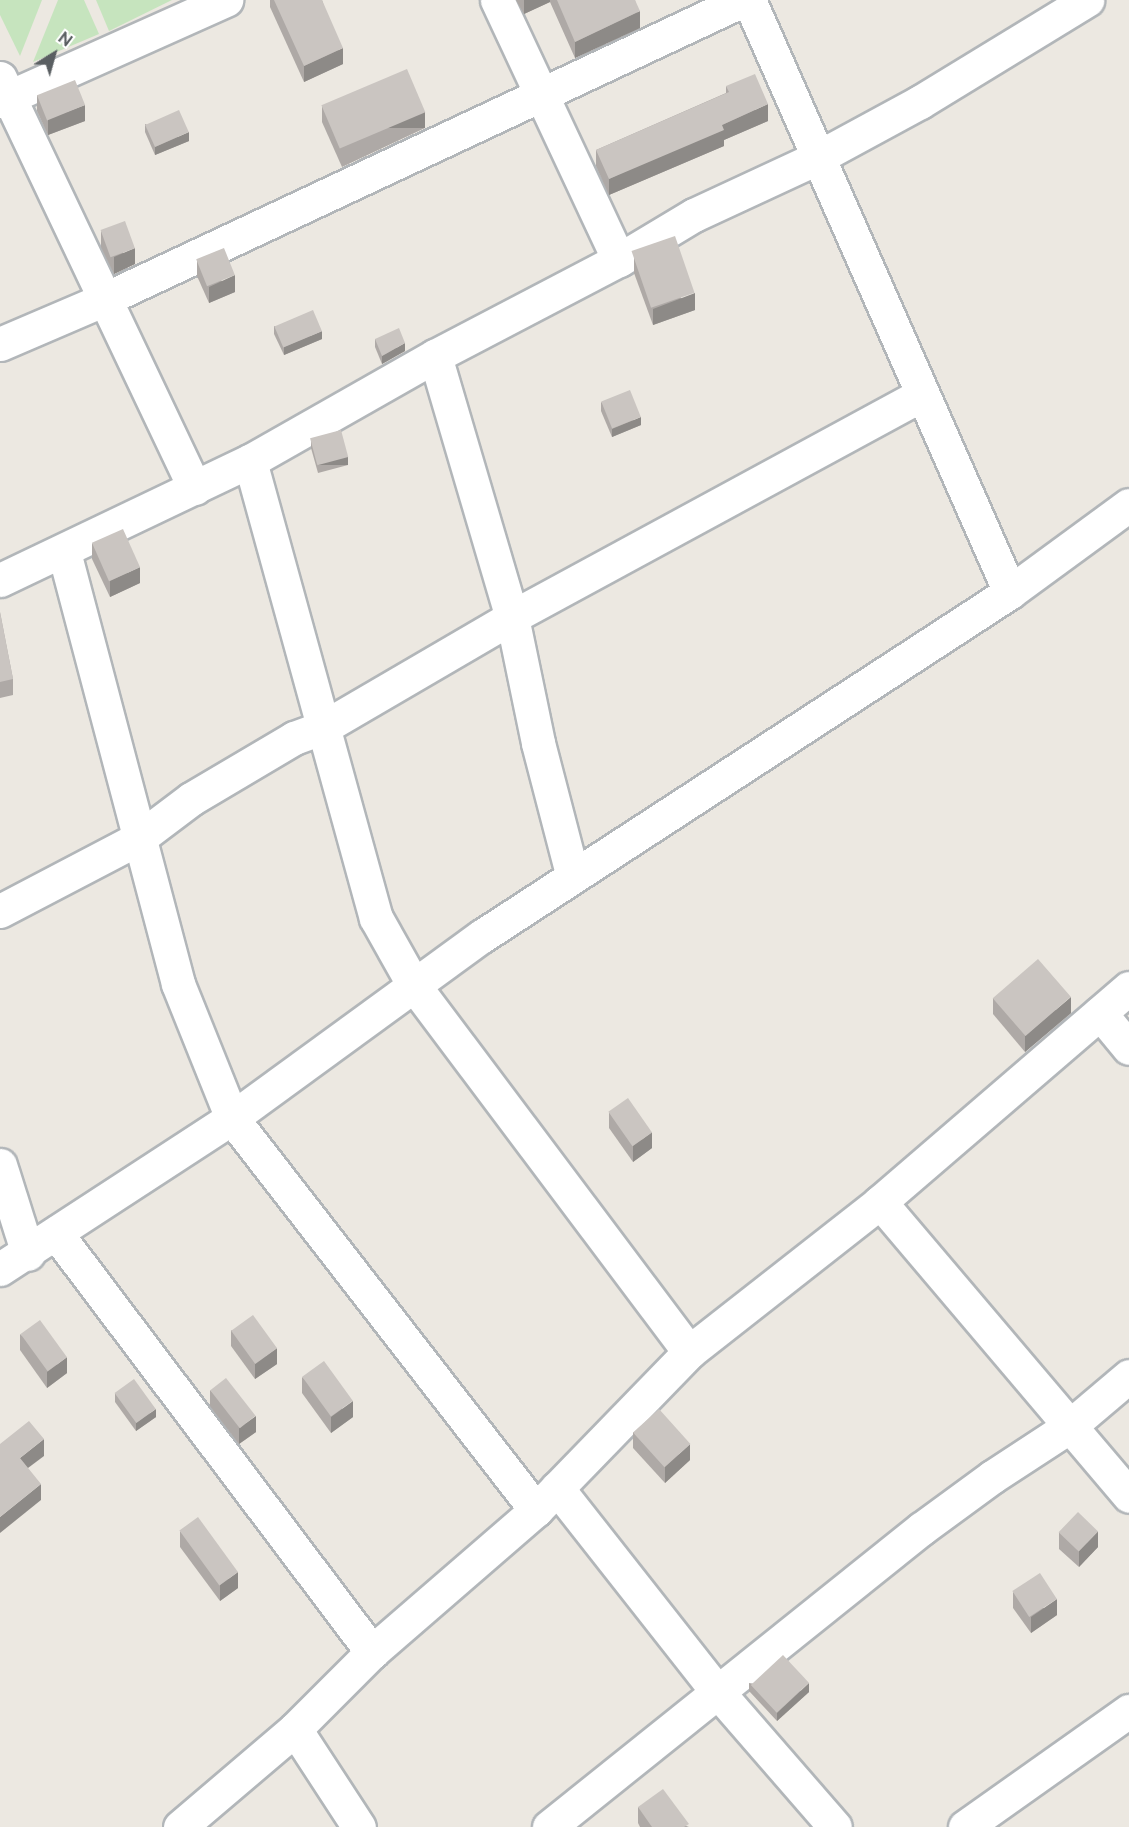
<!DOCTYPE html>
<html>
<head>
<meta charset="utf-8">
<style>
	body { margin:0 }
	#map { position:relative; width:1129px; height:1827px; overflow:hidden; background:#ece8e1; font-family:Raleway,sans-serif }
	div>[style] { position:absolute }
	.green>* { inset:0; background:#c6e4be }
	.roads { filter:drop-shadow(2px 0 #b2b6b9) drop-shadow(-2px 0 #b2b6b9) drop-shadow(0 2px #b2b6b9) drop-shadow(0 -2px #b2b6b9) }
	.minor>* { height:33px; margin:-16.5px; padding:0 16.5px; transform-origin:16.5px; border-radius:16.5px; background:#fff }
	.wall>* { inset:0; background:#aea9a6 }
	.shaded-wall>* { inset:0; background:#8d8a87; transform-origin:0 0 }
	.building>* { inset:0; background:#cac5c1; transform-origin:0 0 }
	span { translate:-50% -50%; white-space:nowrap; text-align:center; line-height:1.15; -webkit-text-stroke:6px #fff; paint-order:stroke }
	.north { position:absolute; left:24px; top:24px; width:60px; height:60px; -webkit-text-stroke:4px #fff; paint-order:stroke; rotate:37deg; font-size:16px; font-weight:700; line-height:24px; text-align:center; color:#5a5f62 }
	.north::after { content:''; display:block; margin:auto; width:21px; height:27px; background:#5a5f62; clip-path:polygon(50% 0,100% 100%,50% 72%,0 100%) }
</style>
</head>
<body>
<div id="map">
	<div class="green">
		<div style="clip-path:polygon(0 0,42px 0,20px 56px,0 15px)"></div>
		<div style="clip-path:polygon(58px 0,84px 0,99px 34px,33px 62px)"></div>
		<div style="clip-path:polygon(96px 0,172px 0,109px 31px)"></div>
	</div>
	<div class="roads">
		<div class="minor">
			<div style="left:497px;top:0;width:287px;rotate:64.9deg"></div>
			<div style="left:749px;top:0;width:647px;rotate:66.21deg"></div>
			<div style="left:0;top:78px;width:454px;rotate:64.6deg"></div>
			<div style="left:0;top:101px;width:248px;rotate:-24.1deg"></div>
			<div style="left:0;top:344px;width:114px;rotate:-23.2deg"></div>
			<div style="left:105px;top:299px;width:705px;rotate:-25.11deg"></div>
			<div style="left:435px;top:356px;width:272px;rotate:73.6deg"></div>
			<div style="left:512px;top:617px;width:129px;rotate:78.3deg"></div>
			<div style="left:538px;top:743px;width:138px;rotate:75.4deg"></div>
			<div style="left:250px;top:461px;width:474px;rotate:74.6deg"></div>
			<div style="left:376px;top:918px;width:76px;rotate:60.7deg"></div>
			<div style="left:413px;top:984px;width:460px;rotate:53.1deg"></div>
			<div style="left:64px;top:552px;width:447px;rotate:75.2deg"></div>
			<div style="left:178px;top:984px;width:144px;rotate:68.1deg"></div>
			<div style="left:232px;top:1118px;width:496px;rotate:52.2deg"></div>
			<div style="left:0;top:580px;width:277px;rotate:-25.5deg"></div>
			<div style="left:250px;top:461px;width:213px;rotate:-29.6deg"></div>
			<div style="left:435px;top:356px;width:208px;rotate:-27.6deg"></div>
			<div style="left:619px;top:260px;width:87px;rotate:-31deg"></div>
			<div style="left:694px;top:215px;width:136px;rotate:-24.9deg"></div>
			<div style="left:817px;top:158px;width:117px;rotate:-28.5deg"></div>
			<div style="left:920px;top:102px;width:196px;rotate:-31.4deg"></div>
			<div style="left:0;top:911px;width:156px;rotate:-27.6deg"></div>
			<div style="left:138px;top:839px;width:66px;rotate:-37deg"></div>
			<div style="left:191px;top:799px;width:120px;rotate:-30.6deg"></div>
			<div style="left:294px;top:738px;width:32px;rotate:-20deg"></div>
			<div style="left:324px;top:727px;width:218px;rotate:-30.3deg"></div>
			<div style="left:512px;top:617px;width:465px;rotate:-28.5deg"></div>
			<div style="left:1100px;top:1013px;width:45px;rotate:50.4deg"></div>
			<div style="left:0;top:1165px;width:93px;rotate:72.5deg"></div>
			<div style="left:880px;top:1202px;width:385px;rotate:49.7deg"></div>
			<div style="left:56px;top:1233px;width:525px;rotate:52.98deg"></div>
			<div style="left:0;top:1269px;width:277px;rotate:-33.1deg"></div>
			<div style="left:232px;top:1118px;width:309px;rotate:-36.1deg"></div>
			<div style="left:482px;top:936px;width:630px;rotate:-33.08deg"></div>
			<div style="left:1010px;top:592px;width:147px;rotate:-36.2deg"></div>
			<div style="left:557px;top:1488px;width:257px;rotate:51.8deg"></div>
			<div style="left:716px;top:1690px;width:181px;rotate:49deg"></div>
			<div style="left:295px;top:1729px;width:117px;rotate:56.9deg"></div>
			<div style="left:180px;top:1827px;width:151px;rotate:-40.4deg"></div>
			<div style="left:295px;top:1729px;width:109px;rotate:-45deg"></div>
			<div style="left:372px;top:1652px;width:217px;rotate:-40.9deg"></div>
			<div style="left:536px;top:1510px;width:220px;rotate:-45.9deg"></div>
			<div style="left:689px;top:1352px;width:243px;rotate:-38.1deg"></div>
			<div style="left:880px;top:1202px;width:328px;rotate:-40.7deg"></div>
			<div style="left:549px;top:1827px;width:477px;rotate:-38.7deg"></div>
			<div style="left:921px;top:1529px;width:88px;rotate:-36.2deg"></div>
			<div style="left:992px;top:1477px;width:93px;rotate:-33.2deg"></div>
			<div style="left:1070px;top:1426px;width:77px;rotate:-40.3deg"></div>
			<div style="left:965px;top:1827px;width:201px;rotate:-35.3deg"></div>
		</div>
	</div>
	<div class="wall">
		<div style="clip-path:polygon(270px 0,322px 0,343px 64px,304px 82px,270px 7px)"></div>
		<div style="clip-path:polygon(516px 0,635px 0,640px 28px,575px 58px,550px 2px,524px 14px)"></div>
		<div style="clip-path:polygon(726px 86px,768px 121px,724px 140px,724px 146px,609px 195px,596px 166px,596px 150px,726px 93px)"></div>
		<div style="clip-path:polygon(37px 95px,85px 121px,48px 135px,37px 111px)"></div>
		<div style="clip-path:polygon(322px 106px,425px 128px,342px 167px,322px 122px)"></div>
		<div style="clip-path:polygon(145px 124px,189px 141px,155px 155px,145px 132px)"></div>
		<div style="clip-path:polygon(101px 231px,135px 264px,114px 274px,101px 247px)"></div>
		<div style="clip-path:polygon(634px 257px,695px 310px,653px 325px,634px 273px)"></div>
		<div style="clip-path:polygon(197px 260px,235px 292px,209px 303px,197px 276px)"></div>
		<div style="clip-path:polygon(274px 326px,322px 339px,284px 355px,274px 334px)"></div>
		<div style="clip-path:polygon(375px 339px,405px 351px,382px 364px,375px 347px)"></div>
		<div style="clip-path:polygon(601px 402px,641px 425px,612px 437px,601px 411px)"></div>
		<div style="clip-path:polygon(311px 440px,348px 465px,318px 473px,311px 448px)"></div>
		<div style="clip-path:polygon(92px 543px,140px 583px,110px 597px,92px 559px)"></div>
		<div style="clip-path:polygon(0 612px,13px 679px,13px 695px,0 698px)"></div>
		<div style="clip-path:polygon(993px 998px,1071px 1013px,1025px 1052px,993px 1014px)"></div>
		<div style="clip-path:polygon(609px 1112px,652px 1148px,633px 1162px,609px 1128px)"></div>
		<div style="clip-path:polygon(231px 1330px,277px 1364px,255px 1379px,231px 1346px)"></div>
		<div style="clip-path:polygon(20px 1334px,67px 1373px,47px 1388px,20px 1350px)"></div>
		<div style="clip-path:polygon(302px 1377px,353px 1417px,331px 1433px,302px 1393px)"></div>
		<div style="clip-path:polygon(210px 1390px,256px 1432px,239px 1444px,210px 1406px)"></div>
		<div style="clip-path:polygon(115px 1393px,156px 1417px,136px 1431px,115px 1402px)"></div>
		<div style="clip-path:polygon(633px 1432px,690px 1460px,665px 1483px,633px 1448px)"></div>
		<div style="clip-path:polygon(180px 1531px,238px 1588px,220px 1601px,180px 1547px)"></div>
		<div style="clip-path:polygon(1059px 1532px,1098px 1547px,1079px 1567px,1059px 1549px)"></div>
		<div style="clip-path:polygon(1013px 1592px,1057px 1615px,1031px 1633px,1013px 1608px)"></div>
		<div style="clip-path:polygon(749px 1683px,809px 1692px,777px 1721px,749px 1691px)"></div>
		<div style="clip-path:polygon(638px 1807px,689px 1827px,640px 1827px,638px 1823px)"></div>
	</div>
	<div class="shaded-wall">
		<div style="clip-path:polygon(524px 0,550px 0,550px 2px,524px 14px)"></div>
		<div style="clip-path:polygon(640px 11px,640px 28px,575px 58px,575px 42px)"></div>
		<div style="clip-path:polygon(343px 48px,343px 64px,304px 82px,304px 66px)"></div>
		<div style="clip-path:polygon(768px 104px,768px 121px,724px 140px,724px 146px,609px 195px,609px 179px,722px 125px)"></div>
		<div style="clip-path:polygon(85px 105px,85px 121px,48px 135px,48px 119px)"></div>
		<div style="left:425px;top:112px;width:16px;height:92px;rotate:90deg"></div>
		<div style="clip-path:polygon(189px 132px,189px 141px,155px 155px,155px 147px)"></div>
		<div style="clip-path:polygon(135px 248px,135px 264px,114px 274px,114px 257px)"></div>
		<div style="clip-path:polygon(235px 275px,235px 292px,209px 303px,209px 287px)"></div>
		<div style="clip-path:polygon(695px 293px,695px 310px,653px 325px,653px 309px)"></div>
		<div style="clip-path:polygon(322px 331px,322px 339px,284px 355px,284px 347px)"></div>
		<div style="clip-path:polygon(405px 343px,405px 351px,382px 364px,382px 356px)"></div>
		<div style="clip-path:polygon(641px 417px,641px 425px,612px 437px,612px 429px)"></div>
		<div style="left:348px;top:457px;width:8px;height:31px;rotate:90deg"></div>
		<div style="clip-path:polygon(140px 567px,140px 583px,110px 597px,110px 581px)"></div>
		<div style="clip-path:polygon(1071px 997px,1071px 1013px,1025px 1052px,1025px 1036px)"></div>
		<div style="clip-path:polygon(652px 1132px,652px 1148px,633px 1162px,633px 1146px)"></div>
		<div style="clip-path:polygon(277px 1348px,277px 1364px,255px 1379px,255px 1363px)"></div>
		<div style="clip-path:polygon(67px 1357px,67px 1373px,47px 1388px,47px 1372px)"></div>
		<div style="clip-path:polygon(353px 1401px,353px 1417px,331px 1433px,331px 1417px)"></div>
		<div style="clip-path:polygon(156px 1409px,156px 1417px,136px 1431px,136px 1423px)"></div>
		<div style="clip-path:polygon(256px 1416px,256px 1432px,239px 1444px,239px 1428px)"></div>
		<div style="clip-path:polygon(44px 1439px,44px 1456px,20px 1474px,20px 1458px)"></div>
		<div style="clip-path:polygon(690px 1444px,690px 1460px,665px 1483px,665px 1467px)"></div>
		<div style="clip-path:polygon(41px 1484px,41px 1500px,0 1533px,0 1517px)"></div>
		<div style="clip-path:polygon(1098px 1531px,1098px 1547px,1079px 1567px,1079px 1551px)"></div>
		<div style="clip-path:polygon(238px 1572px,238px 1588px,220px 1601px,220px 1585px)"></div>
		<div style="clip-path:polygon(1057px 1599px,1057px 1615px,1031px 1633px,1031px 1617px)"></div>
		<div style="clip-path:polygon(809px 1683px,809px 1692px,777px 1721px,777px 1713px)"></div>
	</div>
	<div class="building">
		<div style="clip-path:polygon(274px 0,322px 0,343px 48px,304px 66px)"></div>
		<div style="clip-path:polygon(557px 0,635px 0,640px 11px,575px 42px)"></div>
		<div style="left:407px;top:69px;width:47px;height:93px;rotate:67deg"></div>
		<div style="clip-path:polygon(755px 74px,768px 104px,722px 125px,724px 130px,609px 179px,596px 150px,729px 92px,726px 86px)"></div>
		<div style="left:75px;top:80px;width:27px;height:41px;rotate:68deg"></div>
		<div style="left:179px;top:110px;width:24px;height:37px;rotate:66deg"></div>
		<div style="left:125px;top:221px;width:29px;height:26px;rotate:70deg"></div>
		<div style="left:675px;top:236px;width:60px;height:46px;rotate:71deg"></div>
		<div style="left:224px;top:248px;width:29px;height:30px;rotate:68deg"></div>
		<div style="left:313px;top:310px;width:23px;height:42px;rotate:67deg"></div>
		<div style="clip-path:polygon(399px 328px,405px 343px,382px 356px,375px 339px)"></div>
		<div style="left:630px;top:390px;width:29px;height:31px;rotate:68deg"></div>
		<div style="left:341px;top:430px;width:28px;height:32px;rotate:75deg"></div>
		<div style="left:123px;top:529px;width:42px;height:34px;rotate:66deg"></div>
		<div style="clip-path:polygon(0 612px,13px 679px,0 682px)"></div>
		<div style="left:1038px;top:959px;width:50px;height:60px;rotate:49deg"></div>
		<div style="left:628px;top:1098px;width:42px;height:24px;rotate:55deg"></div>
		<div style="left:253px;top:1315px;width:41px;height:27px;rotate:54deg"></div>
		<div style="left:40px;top:1320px;width:46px;height:24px;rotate:54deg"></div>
		<div style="left:324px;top:1361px;width:49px;height:27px;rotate:54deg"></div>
		<div style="left:226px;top:1378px;width:48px;height:20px;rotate:52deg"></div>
		<div style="left:134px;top:1379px;width:37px;height:24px;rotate:54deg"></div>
		<div style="left:659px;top:1409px;width:47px;height:35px;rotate:48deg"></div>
		<div style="clip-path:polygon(29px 1421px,44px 1439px,20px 1458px,41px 1484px,0 1517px,0 1444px)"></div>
		<div style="left:1078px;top:1512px;width:28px;height:28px;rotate:44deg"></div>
		<div style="left:198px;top:1517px;width:68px;height:23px;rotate:54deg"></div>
		<div style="left:1040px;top:1573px;width:31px;height:33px;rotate:57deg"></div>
		<div style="left:783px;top:1655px;width:38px;height:44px;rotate:47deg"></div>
		<div style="clip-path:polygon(663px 1789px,689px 1824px,684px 1827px,652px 1827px,638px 1807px)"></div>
	</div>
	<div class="north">N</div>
</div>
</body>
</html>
